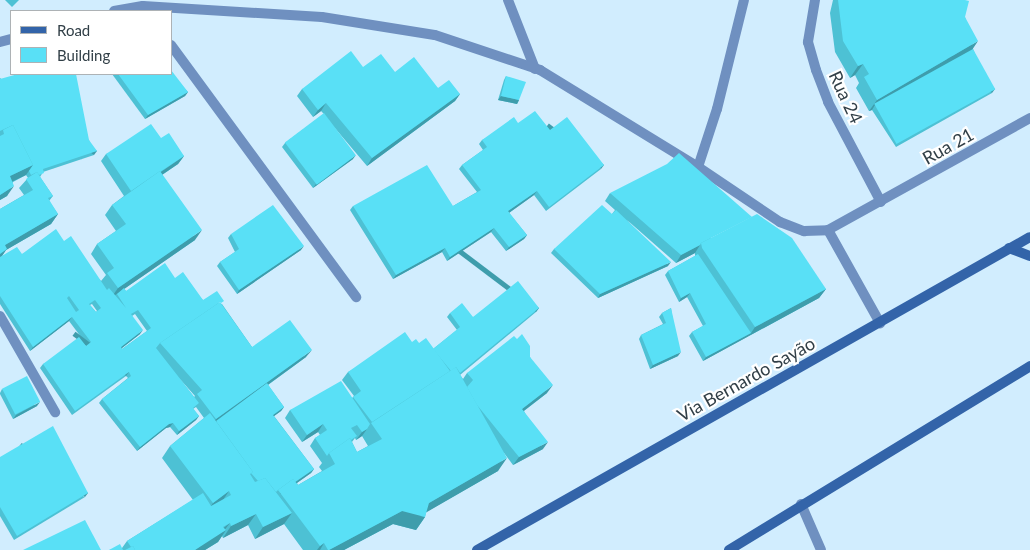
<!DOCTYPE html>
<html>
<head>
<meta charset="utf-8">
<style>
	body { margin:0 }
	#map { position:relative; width:1030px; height:550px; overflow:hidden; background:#d1edfe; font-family:Lato,sans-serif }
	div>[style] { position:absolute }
	.minor>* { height:10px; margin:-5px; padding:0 5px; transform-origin:5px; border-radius:5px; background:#6f90c0 }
	.tertiary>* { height:10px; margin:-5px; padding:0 5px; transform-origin:5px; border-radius:5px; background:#6f90c0 }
	.secondary>* { height:10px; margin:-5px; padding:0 5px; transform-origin:5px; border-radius:5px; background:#3364a9 }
	.wall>* { inset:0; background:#4dc1d4 }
	.shaded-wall>* { inset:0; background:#3e9dac; transform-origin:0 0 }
	.building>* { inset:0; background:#59e0f6; transform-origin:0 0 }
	span { translate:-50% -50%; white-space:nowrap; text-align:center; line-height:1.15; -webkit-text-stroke:4.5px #fff; paint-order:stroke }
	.street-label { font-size:18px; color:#313f47 }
	.legend { position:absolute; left:10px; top:10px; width:162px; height:65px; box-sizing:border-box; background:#fff; border:1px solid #adb2b5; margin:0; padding:6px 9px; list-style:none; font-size:15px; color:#313f47 }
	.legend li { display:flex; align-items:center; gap:10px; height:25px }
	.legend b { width:25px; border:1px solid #adb2b5 }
</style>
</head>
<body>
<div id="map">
	<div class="minor">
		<div style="left:508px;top:0;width:74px;rotate:68.6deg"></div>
		<div style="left:815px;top:0;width:43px;rotate:99.5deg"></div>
		<div style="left:808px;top:42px;width:29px;rotate:74deg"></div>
		<div style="left:816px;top:70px;width:34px;rotate:69deg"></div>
		<div style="left:828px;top:102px;width:113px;rotate:62.1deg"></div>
		<div style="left:171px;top:45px;width:313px;rotate:53.7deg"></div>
		<div style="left:698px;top:167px;width:61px;rotate:-71.9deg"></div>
		<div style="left:717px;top:109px;width:112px;rotate:-76.1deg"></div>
		<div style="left:0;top:316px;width:111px;rotate:60.2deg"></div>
	</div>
	<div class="tertiary">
		<div style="left:114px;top:11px;width:29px;rotate:-10deg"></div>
		<div style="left:143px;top:6px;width:179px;rotate:3.5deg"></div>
		<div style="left:322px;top:17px;width:114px;rotate:9.1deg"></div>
		<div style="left:435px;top:35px;width:111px;rotate:18.4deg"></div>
		<div style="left:540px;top:70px;width:185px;rotate:31.5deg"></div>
		<div style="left:698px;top:167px;width:99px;rotate:33.9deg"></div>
		<div style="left:780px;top:222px;width:26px;rotate:21deg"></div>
		<div style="left:804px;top:231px;width:24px;rotate:-2deg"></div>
		<div style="left:828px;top:230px;width:231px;rotate:-29deg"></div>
		<div style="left:0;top:42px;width:11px;rotate:-15deg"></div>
		<div style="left:828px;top:230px;width:107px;rotate:60.8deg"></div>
		<div style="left:801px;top:504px;width:50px;rotate:66.5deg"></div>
	</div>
	<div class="secondary">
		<div style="left:1009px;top:248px;width:22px;rotate:21deg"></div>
		<div style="left:477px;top:550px;width:635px;rotate:-29.51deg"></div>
		<div style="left:729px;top:550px;width:353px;rotate:-31.4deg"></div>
	</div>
	<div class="wall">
		<div style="clip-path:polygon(5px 0,19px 0,12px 7px)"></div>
		<div style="clip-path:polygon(833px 0,965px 0,965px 17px,973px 49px,992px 93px,896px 147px,872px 110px,869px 111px,856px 88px,859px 83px,855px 75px,850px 78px,835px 52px,830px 13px)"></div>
		<div style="clip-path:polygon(363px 67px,395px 72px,438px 88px,460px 94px,455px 101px,367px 166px,334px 127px,353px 159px,313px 188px,282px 147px,285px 143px,324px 114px,321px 111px,313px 117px,297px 96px,302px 89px)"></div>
		<div style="clip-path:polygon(112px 74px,171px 74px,188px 92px,185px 96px,145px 119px)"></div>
		<div style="clip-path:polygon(506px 76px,519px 100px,517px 104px,498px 100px,504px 80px)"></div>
		<div style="clip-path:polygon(evenodd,0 78px,89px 140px,94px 155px,43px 172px,40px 177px,53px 196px,49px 201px,58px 214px,51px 224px,6px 250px,2px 256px,22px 254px,64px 241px,101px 281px,106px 275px,91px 254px,97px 244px,116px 231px,105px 215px,112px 205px,124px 196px,101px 161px,106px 154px,161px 138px,184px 156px,178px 164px,162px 175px,195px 240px,124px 289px,126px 291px,175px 278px,203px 300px,222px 304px,252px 347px,306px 357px,268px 385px,284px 407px,281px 411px,274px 416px,314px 469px,311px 473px,297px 483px,298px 485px,322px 471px,319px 467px,322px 463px,310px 446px,315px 438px,320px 435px,318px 432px,302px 442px,285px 418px,290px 410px,352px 398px,354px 396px,342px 380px,348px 372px,412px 342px,419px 343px,433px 349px,457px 330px,447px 317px,450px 313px,473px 317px,539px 308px,536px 312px,460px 375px,463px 379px,467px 373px,530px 357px,547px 393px,524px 411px,543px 449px,513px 465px,504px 453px,498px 471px,426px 512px,425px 517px,416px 530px,393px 524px,344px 550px,303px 550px,284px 524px,255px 539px,248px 525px,223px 538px,222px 536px,218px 542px,205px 550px,109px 550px,122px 548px,127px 541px,193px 500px,162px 458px,170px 446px,204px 418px,196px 407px,193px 409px,199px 416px,196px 420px,177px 435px,170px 427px,166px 428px,137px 451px,99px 403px,102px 399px,128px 378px,126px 376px,72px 415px,40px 368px,43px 364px,87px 345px,69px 321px,30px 351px,0 304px,0 209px,24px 195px,19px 188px,28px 178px,26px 175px,13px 182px,7px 196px,0 200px,0 78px,92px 304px,97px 311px,96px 312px,90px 305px,92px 304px,0 78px,135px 314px,147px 331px,122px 349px,122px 348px,140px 334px,132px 316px,135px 314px,0 78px,179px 378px,195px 396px,194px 397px,179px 378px,0 78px,362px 436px,368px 446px,357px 452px,352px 442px,355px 438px,356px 440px,362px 436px)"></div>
		<div style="clip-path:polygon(518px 123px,550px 130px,601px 169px,546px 211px,534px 195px,509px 213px,527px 235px,524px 239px,506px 251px,491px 232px,447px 261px,442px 252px,393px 279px,350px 210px,353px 206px,453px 206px,477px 192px,459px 169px,462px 165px,483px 150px,479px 144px,482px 140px)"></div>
		<div style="clip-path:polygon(610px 193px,826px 289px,819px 298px,703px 361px,689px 336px,692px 332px,703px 326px,687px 297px,679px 302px,665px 275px,668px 271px,695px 256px,695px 253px,676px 263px,627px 220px,668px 266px,598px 298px,551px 253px,554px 249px,612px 214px,615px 210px,605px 201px)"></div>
		<div style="clip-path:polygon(231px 234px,301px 250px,237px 294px,217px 266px,220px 262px,235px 252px,228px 238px)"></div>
		<div style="clip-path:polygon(671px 308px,678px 356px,650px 369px,639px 339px,641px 335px,663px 324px,659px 317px,662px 313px)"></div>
		<div style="clip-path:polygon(2px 389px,37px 406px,13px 419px,0 394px,0 393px)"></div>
		<div style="clip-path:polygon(0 457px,85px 497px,14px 540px,0 516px)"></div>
	</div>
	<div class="shaded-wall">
		<div style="clip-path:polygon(978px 41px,970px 53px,875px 105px,872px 110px,869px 111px,877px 100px)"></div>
		<div style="clip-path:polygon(863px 64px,855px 75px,850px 78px,858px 66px)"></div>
		<div style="left:995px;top:89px;width:5px;height:110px;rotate:127deg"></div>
		<div style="clip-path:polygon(188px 92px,185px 96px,145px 119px,148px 115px)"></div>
		<div style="clip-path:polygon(460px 94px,455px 101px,367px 166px,372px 158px)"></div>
		<div style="clip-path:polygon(501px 96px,519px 100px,517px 104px,498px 100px)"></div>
		<div style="clip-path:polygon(326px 103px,321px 111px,313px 117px,318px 110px)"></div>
		<div style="left:97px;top:151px;width:5px;height:57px;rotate:127deg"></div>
		<div style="clip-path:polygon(356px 155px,353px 159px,313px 188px,316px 184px)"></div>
		<div style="clip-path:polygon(184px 156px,178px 164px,126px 199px,132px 192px)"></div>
		<div style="clip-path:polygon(33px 165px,26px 175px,3px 186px,10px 176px)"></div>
		<div style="left:604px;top:165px;width:5px;height:69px;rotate:127deg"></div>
		<div style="clip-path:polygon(14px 186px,7px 196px,0 200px,0 195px)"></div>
		<div style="clip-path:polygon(537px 191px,534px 195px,506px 215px,508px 211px)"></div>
		<div style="clip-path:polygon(58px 214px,51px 224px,6px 250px,0 259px,0 252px,5px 245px)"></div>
		<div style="clip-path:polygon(494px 228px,491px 232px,447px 261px,450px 257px)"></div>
		<div style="clip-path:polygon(202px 230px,195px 240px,111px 298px,118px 288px)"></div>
		<div style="clip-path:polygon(527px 235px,524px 239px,506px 251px,509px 247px)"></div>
		<div style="clip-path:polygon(700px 245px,695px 253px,676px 263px,681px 255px)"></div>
		<div style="clip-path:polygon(304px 246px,301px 250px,237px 294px,239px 290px)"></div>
		<div style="clip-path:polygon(445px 248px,442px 252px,393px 279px,396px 275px)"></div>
		<div style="clip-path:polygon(671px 262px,668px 266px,598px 298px,600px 294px)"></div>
		<div style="clip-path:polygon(826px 289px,819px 298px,703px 361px,706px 357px,751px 333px,755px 327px)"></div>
		<div style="clip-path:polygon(690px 293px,687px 297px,679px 302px,681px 298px)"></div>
		<div style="left:539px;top:308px;width:5px;height:108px;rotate:127deg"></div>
		<div style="clip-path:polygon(72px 317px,69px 321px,30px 351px,33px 347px)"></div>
		<div style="clip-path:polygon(143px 330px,140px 334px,118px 351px,121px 347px)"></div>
		<div style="clip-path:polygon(312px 350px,306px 357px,214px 424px,213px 423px,216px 419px)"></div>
		<div style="clip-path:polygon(681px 352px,678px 356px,650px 369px,653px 365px)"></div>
		<div style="left:129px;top:372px;width:5px;height:67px;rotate:127deg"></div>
		<div style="clip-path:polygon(553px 385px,547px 393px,517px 416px,522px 409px)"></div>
		<div style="clip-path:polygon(40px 402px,37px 406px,13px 419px,16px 415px)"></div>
		<div style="clip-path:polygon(284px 407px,281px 411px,270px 419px,273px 415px)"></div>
		<div style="clip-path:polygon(199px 416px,196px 420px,177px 435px,179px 431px)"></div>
		<div style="clip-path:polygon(173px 423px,170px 427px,166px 428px,137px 451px,140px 447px,169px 424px)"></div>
		<div style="clip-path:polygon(323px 424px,318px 432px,302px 442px,307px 435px)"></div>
		<div style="clip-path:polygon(367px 429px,362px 436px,356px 440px,362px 432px)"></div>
		<div style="clip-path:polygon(548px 442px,543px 449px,513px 465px,519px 457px)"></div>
		<div style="clip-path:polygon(507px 458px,498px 471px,420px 516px,425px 517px,416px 530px,393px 524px,344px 550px,329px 550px,402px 511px,429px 503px)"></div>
		<div style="clip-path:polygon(314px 469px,311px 473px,281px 494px,280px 493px)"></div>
		<div style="clip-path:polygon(229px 491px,221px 503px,205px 515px,213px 503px)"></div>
		<div style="left:88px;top:493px;width:5px;height:83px;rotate:127deg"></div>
		<div style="clip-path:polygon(292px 513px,284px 524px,255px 539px,263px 527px)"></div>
		<div style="clip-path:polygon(256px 514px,248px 525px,223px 538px,231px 526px)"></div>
		<div style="clip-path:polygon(230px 523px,223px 532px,226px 530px,218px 542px,205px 550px,195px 550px)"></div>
		<div style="clip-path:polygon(324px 543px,320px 550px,317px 550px,320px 546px)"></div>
	</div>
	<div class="building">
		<div style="clip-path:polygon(838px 0,965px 0,969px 1px,965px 17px,978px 41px,877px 100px,864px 77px,869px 74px,863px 64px,858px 66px,843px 41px)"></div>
		<div style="left:973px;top:49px;width:46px;height:113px;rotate:61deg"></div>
		<div style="clip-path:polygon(351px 51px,363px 67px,381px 54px,395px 72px,414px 57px,438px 88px,449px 80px,460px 94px,372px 158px,326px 103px,318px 110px,302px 89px)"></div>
		<div style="clip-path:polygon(171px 70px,188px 92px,148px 115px,118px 74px,171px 74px)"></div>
		<div style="clip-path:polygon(18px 74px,76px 74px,89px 140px,97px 151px,43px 169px,44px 173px,39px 175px,37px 172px,31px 175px,29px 171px,33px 165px,13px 125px,0 131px,0 78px,0 79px)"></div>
		<div style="clip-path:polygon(506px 76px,526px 82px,519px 100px,501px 96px)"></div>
		<div style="clip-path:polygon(535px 111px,550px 130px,567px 117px,604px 165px,549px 207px,537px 191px,508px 211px,527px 235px,509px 247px,494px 228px,450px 257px,445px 248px,396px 275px,353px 206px,427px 165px,453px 206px,481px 190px,462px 165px,487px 147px,482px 140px,514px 117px,518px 123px)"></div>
		<div style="left:324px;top:113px;width:53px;height:49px;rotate:53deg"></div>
		<div style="clip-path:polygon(151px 124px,161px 138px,169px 133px,184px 156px,160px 172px,160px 171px,131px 191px,106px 154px)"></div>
		<div style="clip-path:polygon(13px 125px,33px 165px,10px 176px,14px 186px,0 195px,0 136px,4px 134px,3px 130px)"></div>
		<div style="clip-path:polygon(679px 153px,752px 217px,701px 243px,700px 245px,681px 255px,610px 193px,667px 164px)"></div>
		<div style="clip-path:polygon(160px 171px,202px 230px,118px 288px,107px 273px,114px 268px,97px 244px,126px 224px,112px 205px)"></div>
		<div style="clip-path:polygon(37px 172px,53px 196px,48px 198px,58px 214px,5px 245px,7px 249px,0 254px,0 209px,33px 190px,26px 179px)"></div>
		<div style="clip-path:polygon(273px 205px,304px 246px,239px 290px,220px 262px,239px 249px,231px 234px)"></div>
		<div style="clip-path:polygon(602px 205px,612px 214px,616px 210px,671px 262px,600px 294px,554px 249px)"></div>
		<div style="clip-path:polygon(757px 214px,792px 238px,826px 289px,755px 327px,702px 248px,701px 243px)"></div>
		<div style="clip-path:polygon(evenodd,56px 229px,64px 241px,71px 236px,107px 290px,109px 288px,126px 308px,117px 294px,124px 288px,126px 291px,165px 263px,175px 278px,183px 272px,203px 300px,217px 291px,224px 301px,221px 303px,220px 302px,160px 343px,156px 348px,199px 403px,193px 408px,199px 416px,179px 431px,173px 423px,169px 424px,140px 447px,102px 399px,131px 376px,129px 372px,75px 411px,43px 364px,79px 337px,86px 346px,91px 342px,72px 317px,33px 347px,0 296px,0 257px,17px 247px,22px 254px,56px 229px,69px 296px,79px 310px,76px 312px,67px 298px,69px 296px,56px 229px,95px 300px,101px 308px,96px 312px,89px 304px,95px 300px,56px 229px,138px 310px,151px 328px,122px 349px,121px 347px,143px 330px,131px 314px,138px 310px)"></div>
		<div style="clip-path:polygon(698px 254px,751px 333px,706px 357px,692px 332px,706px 324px,690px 293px,681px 298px,668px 271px)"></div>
		<div style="clip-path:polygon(518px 281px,539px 308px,460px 373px,456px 367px,451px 371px,433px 349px,460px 327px,450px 313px,462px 303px,473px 317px)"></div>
		<div style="clip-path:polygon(220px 302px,252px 347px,290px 320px,312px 350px,216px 419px,197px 394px,202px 390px,160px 343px)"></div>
		<div style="clip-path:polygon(671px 308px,681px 352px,653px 365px,641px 335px,666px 323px,662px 313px)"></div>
		<div style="clip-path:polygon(405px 332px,412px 342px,416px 339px,419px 343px,426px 338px,450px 371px,372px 422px,353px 397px,361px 391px,348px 372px)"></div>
		<div style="clip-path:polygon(522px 334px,530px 346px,530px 357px,553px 385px,522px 409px,548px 442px,519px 457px,477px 405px,467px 387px,473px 380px,467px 373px,514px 336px,517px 339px)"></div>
		<div style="clip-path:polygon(456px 367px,507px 458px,429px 503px,425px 517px,402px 511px,329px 550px,328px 550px,324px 543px,320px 546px,278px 490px,293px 479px,298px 485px,335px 464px,329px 453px,350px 438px,357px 452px,382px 439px,371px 423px)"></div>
		<div style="left:27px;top:376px;width:29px;height:28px;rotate:63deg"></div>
		<div style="clip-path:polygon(341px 381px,370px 424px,367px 429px,362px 432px,357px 425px,351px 428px,357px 436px,351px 440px,350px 438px,329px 453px,327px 456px,315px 438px,327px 430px,323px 424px,307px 435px,290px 410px)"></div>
		<div style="clip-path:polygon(267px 383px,284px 407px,273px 415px,314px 469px,295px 482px,293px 479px,278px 490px,276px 492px,265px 478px,258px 481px,251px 473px,253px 472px,216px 421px)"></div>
		<div style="clip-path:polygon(210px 413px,253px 472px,250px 474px,255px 482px,265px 478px,292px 513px,263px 527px,256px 514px,231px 526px,230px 523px,223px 527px,226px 530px,195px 550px,135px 550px,133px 546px,131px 547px,127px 541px,203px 493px,211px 506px,231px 495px,229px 491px,213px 503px,170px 446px)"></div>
		<div style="clip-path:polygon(53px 426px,88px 493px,17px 536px,0 507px,0 457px)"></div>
		<div style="clip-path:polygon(85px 520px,101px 550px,23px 550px)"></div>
		<div style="clip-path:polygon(120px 544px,123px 550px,109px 550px)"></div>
		<div style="clip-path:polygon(133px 546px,135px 550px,125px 550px)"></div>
	</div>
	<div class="street-label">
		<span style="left:846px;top:97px;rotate:65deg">Rua 24</span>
		<span style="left:948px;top:146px;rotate:-29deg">Rua 21</span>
		<span style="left:746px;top:379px;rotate:-29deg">Via Bernardo Sayão</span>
	</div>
	<ul class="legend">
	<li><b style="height:6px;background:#3364a9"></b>Road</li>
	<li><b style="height:14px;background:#59e0f6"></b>Building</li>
	</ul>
</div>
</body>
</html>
